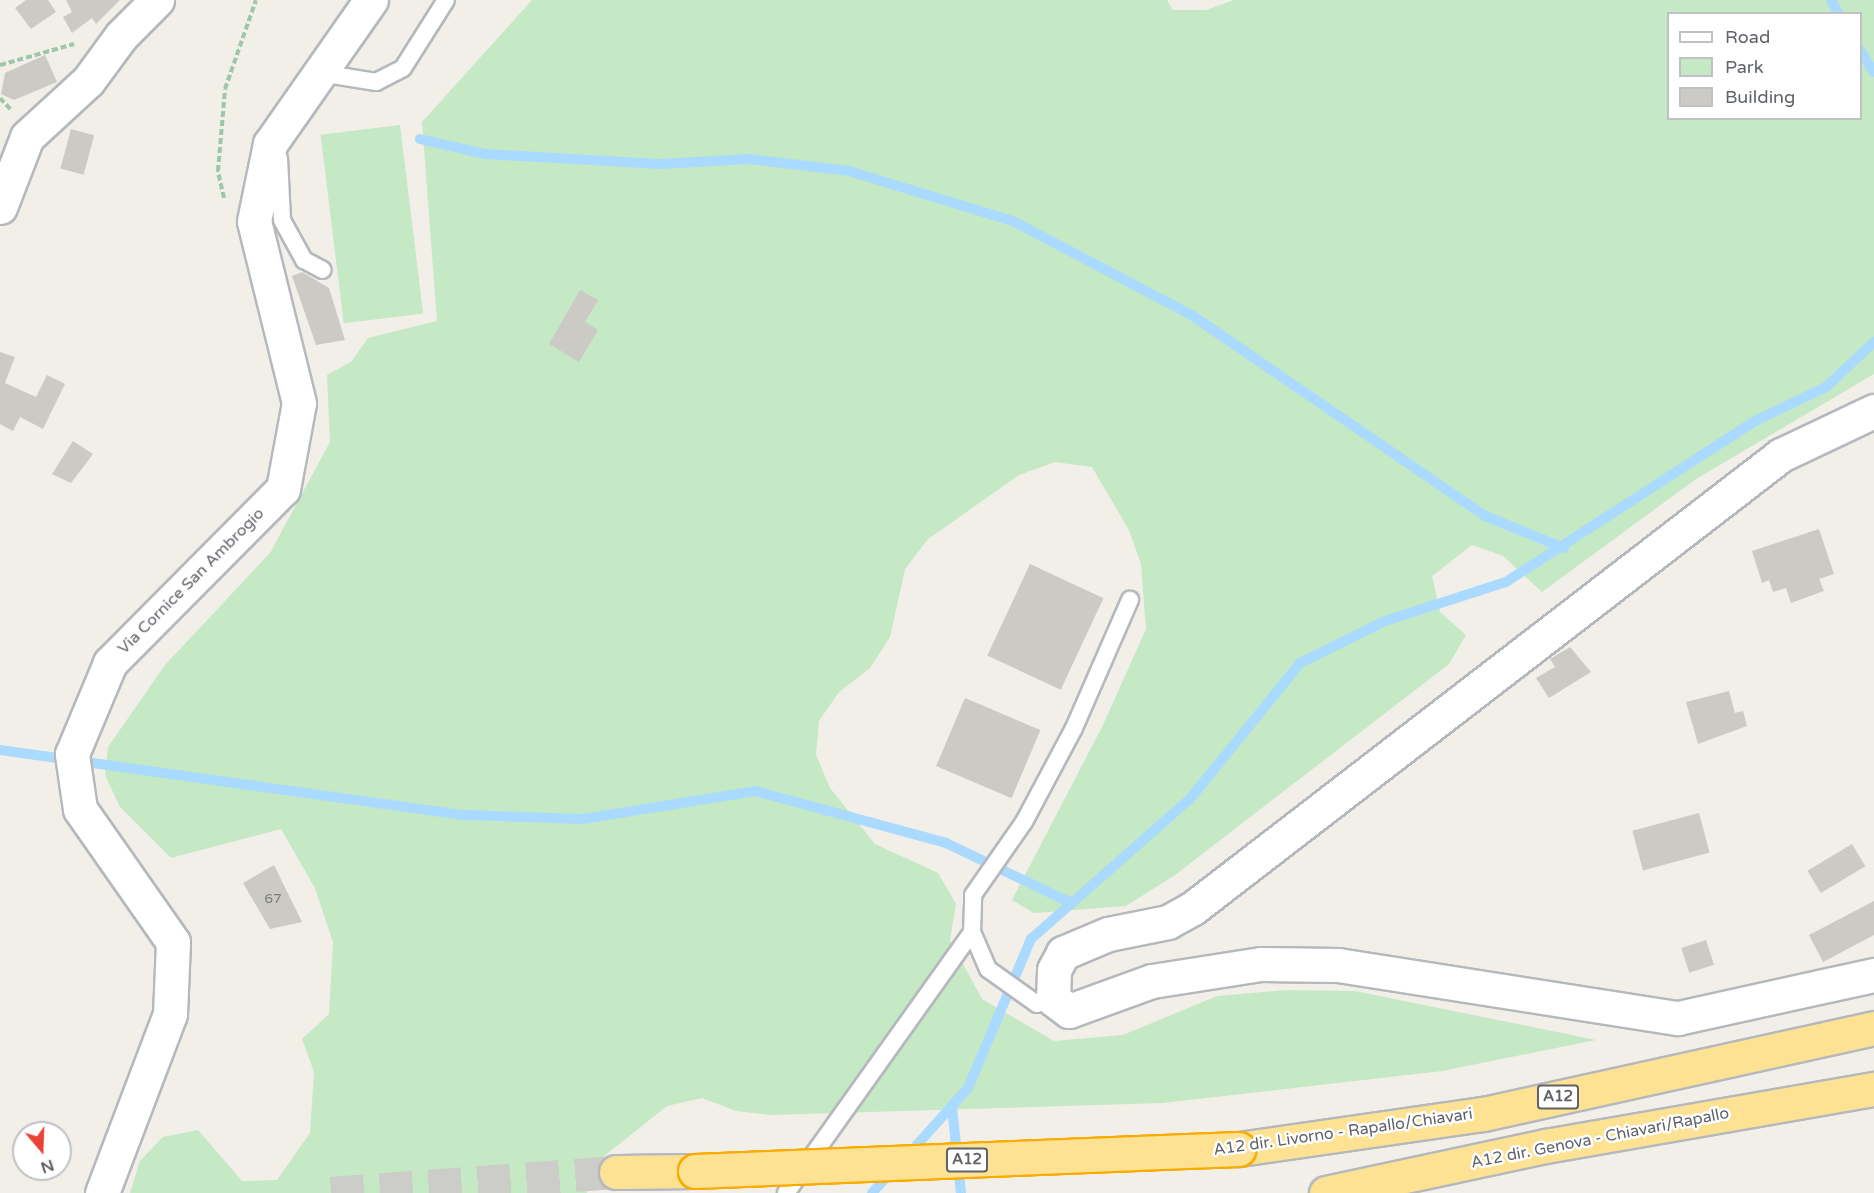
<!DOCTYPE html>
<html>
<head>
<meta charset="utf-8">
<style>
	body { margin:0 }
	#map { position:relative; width:1874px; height:1193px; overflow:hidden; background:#f1efe8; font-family:"Varela Round",sans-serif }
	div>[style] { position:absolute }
	.green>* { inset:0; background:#c5e8c5; transform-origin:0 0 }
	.stream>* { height:10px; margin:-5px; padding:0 5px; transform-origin:5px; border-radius:5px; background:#aadaff }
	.building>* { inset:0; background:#cccac5; transform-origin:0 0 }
	.motorway-tunnel>* { height:33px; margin-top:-16.5px; transform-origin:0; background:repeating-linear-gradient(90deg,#ccccc8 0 33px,transparent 0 49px) }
	.path>* { height:4px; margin-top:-2px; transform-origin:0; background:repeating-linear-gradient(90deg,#9cc7a9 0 6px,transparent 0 9px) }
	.roads { filter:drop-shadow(2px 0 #b5b8bc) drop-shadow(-2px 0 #b5b8bc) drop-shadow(0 2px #b5b8bc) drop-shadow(0 -2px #b5b8bc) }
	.service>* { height:16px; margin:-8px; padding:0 8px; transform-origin:8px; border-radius:8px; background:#fff }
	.minor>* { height:33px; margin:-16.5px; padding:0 16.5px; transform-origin:16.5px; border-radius:16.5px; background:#fff }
	.tertiary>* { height:33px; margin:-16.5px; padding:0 16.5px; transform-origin:16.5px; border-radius:16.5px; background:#fff }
	.motorway>* { height:33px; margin:-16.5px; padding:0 16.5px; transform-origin:16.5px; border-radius:16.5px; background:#fde293 }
	.bridges { filter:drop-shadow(2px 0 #f9ab00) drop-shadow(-2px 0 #f9ab00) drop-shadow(0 2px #f9ab00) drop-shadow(0 -2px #f9ab00) }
	.motorway-bridge>* { height:33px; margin:-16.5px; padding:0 16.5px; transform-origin:16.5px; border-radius:16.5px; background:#fde293 }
	span { translate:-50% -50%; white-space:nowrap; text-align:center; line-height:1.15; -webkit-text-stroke:5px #fff; paint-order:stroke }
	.number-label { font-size:14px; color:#7a7d7f }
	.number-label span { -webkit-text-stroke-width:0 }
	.shield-label span { padding:2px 4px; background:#fff; border:2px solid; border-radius:4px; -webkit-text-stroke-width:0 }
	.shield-label { font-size:15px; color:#5f6368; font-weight:700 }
	.street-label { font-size:16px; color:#5f6368 }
	.legend { position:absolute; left:1667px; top:12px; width:195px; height:108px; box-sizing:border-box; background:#fff; border:2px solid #bfc1c3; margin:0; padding:8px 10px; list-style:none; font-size:18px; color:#5f6368 }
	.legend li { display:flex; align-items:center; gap:12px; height:30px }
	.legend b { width:30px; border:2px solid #bfc1c3 }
	.north { position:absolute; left:12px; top:1121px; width:60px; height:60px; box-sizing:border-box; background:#fff; border:2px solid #bfc1c3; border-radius:50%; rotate:161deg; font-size:16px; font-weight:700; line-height:24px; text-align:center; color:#5f6368 }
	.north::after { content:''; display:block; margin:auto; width:21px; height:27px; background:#ea4335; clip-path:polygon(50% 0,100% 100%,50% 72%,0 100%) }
</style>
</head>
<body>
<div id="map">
	<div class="green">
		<div style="clip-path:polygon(evenodd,532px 0,1167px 0,1173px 10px,1206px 10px,1234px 0,1874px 0,1874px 374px,1696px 479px,1542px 592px,1503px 556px,1472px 545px,1432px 576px,1440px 612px,1466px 635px,1449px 664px,1175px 875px,1126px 906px,1034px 913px,1012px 900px,1103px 725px,1146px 629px,1141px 564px,1129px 530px,1092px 467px,1055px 462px,1019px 475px,928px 539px,905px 569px,890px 637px,870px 668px,839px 692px,819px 721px,816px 755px,830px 788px,875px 844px,938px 873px,956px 904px,950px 940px,982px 999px,1054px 1041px,1123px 1035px,1217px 996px,1286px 990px,1355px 991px,1596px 1040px,1442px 1071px,1163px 1103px,771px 1115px,736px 1111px,702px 1098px,667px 1106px,584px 1172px,587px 1193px,130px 1193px,140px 1161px,163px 1137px,198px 1130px,242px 1181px,277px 1180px,310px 1133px,314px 1072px,302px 1039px,329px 1014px,333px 942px,315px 888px,281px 829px,171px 858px,120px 807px,105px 775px,108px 747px,165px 665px,270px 553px,330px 442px,327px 375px,351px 362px,368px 338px,437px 321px,422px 122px,532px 0,1668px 14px,1860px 14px,1860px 118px,1668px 118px,1668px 14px)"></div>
		<div style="left:400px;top:125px;width:190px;height:80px;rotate:83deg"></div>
	</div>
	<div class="stream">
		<div style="left:1831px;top:0;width:16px;rotate:60deg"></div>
		<div style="left:1860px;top:50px;width:26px;rotate:58deg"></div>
		<div style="left:420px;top:139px;width:67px;rotate:13deg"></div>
		<div style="left:485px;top:154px;width:176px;rotate:3.3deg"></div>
		<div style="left:661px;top:164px;width:88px;rotate:-3.3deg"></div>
		<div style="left:749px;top:159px;width:101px;rotate:6.8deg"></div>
		<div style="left:849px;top:171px;width:171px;rotate:17deg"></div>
		<div style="left:1013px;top:221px;width:204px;rotate:27.8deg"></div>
		<div style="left:1193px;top:316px;width:354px;rotate:34.4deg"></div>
		<div style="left:1485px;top:516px;width:85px;rotate:22.1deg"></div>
		<div style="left:0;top:750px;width:470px;rotate:8deg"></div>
		<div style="left:465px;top:815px;width:118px;rotate:1.9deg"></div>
		<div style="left:583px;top:819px;width:174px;rotate:-9.2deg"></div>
		<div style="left:755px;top:791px;width:198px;rotate:15.2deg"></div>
		<div style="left:946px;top:843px;width:139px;rotate:25.6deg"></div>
		<div style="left:952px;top:1107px;width:86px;rotate:84deg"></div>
		<div style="left:908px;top:1155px;width:90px;rotate:-48.2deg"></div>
		<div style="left:968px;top:1088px;width:162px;rotate:-67.1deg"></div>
		<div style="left:1031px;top:939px;width:212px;rotate:-41.4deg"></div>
		<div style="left:1190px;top:799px;width:175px;rotate:-51deg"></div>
		<div style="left:1300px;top:663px;width:95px;rotate:-26.3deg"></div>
		<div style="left:1385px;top:621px;width:127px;rotate:-17.9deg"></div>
		<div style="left:1506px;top:582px;width:297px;rotate:-32.9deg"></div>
		<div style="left:1755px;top:421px;width:79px;rotate:-25.6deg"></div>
		<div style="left:1826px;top:387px;width:66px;rotate:-43.2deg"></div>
		<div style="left:872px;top:1193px;width:31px;rotate:-48deg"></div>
	</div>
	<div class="building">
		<div style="clip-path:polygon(26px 0,48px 0,56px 12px,31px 29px,15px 8px)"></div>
		<div style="clip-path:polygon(120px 0,96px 24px,92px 18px,72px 33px,63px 17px,72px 12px,66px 0)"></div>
		<div style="clip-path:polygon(45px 55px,57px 82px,14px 100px,1px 94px,5px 73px)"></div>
		<div style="left:71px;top:129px;width:24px;height:41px;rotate:15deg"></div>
		<div style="clip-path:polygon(302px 272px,329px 288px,345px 340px,316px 345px,292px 276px)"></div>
		<div style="clip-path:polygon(580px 290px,598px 300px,585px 322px,598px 330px,579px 362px,549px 344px)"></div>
		<div style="clip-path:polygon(0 352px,15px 357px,5px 383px,36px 397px,47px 375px,65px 384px,43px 429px,20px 417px,13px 431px,0 424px)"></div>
		<div style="clip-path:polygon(73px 441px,93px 454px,71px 483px,52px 474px)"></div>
		<div style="clip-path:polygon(1819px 529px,1834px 574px,1819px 579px,1824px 591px,1791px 603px,1786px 588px,1773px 592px,1769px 580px,1762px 583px,1752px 551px)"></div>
		<div style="left:1030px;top:564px;width:81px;height:101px;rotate:25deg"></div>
		<div style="clip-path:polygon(1570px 647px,1591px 672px,1549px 698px,1536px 678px,1555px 667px,1550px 659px)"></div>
		<div style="clip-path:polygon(1729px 691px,1735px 713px,1743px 711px,1747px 726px,1698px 744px,1686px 702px)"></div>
		<div style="left:965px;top:698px;width:82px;height:74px;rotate:23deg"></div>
		<div style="left:1699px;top:813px;width:41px;height:69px;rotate:75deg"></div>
		<div style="left:1852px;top:844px;width:26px;height:52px;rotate:59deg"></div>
		<div style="clip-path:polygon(274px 865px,302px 922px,270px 929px,243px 883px)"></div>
		<div style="clip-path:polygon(1874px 901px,1874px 935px,1823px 962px,1809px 935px)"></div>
		<div style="left:1706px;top:940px;width:26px;height:26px;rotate:72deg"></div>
	</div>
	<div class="motorway-tunnel">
		<div style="left:331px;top:1193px;width:286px;rotate:-4.2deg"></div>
	</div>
	<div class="path">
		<div style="left:0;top:65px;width:77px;rotate:-15.8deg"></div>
		<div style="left:0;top:98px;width:16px;rotate:47deg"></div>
		<div style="left:224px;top:198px;width:28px;rotate:-103deg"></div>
		<div style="left:218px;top:171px;width:82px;rotate:-85.1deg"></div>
		<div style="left:225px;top:89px;width:94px;rotate:-70.8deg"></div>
	</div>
	<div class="roads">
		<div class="service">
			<div style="left:320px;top:73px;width:57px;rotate:9.1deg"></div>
			<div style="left:376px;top:82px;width:30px;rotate:-27deg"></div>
			<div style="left:403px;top:68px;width:80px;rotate:-57.7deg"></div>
			<div style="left:279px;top:158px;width:62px;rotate:87.2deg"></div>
			<div style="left:282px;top:220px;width:46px;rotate:61.2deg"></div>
			<div style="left:304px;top:260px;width:21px;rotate:28deg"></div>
			<div style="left:1053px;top:999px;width:17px;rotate:163deg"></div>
			<div style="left:1037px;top:1004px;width:60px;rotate:-144.5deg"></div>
			<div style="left:988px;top:969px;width:40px;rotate:-113.4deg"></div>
			<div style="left:972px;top:932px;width:37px;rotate:-88deg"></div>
			<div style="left:973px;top:895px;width:89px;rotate:-55.1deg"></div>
			<div style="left:1024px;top:822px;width:106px;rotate:-62deg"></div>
			<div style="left:1074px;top:728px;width:140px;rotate:-66.4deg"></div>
			<div style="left:786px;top:1193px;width:320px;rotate:-54.5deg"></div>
		</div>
		<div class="minor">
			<div style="left:0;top:207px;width:75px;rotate:-68.9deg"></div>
			<div style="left:27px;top:137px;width:83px;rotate:-42.6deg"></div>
			<div style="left:88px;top:81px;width:56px;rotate:-53.7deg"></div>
			<div style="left:121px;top:36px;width:51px;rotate:-45deg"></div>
		</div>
		<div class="tertiary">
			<div style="left:1874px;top:411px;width:103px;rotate:154.7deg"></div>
			<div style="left:1781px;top:455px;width:742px;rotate:142.39deg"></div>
			<div style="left:1193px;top:908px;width:29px;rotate:151deg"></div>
			<div style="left:1168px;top:922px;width:61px;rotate:168.7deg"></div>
			<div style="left:1108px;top:934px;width:49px;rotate:157.1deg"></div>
			<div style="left:1063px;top:953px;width:19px;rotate:118deg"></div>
			<div style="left:1054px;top:970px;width:29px;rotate:92deg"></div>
			<div style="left:1053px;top:999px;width:20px;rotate:37deg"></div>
			<div style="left:1069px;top:1011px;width:88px;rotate:-19.9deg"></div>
			<div style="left:1152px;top:981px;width:110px;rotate:-8.9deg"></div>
			<div style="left:1261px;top:964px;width:77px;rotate:0.7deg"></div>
			<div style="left:1338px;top:965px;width:344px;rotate:8.9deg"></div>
			<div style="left:1678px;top:1018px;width:201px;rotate:-12.4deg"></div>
			<div style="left:102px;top:1193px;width:191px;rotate:-69.2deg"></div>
			<div style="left:170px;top:1014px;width:72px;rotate:-87.6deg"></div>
			<div style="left:173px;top:942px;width:162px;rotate:-125deg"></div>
			<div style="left:80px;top:809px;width:56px;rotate:-98.3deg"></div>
			<div style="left:72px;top:754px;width:99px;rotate:-67.3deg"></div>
			<div style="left:110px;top:663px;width:245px;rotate:-45.2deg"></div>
			<div style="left:283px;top:489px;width:87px;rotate:-79.5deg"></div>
			<div style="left:299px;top:403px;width:187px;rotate:-103.9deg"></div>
			<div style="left:254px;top:221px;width:79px;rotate:-78.3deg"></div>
			<div style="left:270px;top:144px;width:176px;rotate:-55deg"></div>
		</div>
		<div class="motorway">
			<div style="left:1239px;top:1149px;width:246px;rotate:-8.2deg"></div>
			<div style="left:1483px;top:1114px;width:400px;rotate:-12.4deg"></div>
			<div style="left:616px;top:1172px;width:79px;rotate:-0.7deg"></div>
			<div style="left:1326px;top:1193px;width:225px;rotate:-12.1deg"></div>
			<div style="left:1546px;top:1146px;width:333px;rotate:-9.9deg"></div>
		</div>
	</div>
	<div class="bridges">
		<div class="motorway-bridge">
			<div style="left:695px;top:1171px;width:544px;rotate:-2.32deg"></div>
		</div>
	</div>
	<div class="number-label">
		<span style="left:273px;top:899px">67</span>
	</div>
	<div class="shield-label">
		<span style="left:1558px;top:1097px">A12</span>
		<span style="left:967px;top:1160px">A12</span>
	</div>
	<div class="street-label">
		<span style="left:191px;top:581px;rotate:-45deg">Via Cornice San Ambrogio</span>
		<span style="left:1343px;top:1132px;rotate:-8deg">A12 dir. Livorno - Rapallo/Chiavari</span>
		<span style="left:1600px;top:1138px;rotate:-11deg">A12 dir. Genova - Chiavari/Rapallo</span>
	</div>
	<ul class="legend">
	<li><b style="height:8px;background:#fff"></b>Road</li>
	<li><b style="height:16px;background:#c5e8c5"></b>Park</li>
	<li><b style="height:16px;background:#cccac5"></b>Building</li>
	</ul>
	<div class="north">N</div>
</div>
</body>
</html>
